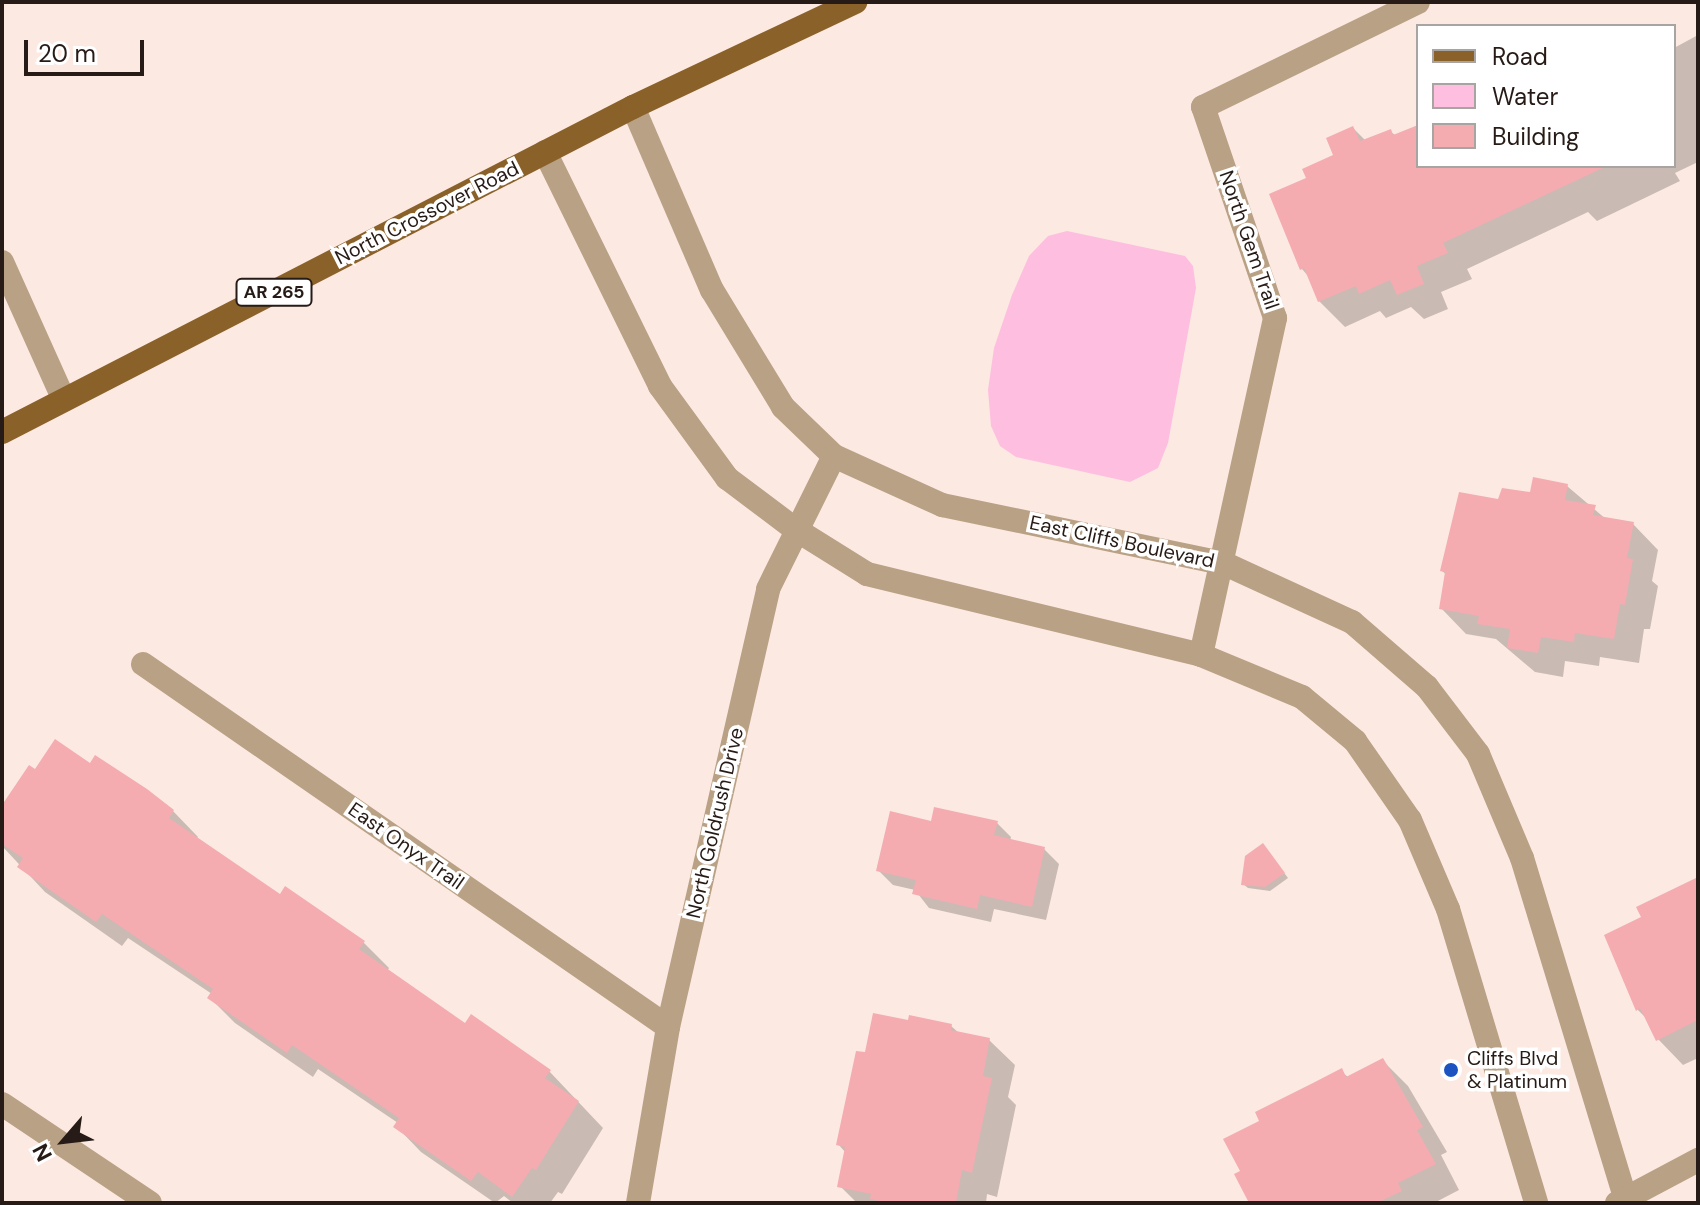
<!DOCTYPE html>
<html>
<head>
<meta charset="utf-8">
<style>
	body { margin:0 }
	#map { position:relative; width:1700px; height:1205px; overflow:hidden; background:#fce9e2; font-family:"DM Sans",sans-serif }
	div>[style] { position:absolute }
	.water>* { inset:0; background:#febedf }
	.shadow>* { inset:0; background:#0003 }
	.building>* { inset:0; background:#f4acb1 }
	.minor>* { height:24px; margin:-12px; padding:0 12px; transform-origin:12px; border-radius:12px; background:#b9a185 }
	.major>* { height:24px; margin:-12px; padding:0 12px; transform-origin:12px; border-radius:12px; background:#8a6129 }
	.dots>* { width:22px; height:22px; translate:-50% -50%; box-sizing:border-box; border:4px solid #fff; border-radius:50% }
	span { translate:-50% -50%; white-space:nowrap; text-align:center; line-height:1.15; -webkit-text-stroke:7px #fff; paint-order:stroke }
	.shield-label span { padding:2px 6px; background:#fff; border:2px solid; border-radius:6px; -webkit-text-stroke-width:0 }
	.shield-label { font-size:18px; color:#261b16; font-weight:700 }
	.street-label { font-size:20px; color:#261b16 }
	.poi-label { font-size:20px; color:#261b16 }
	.left { translate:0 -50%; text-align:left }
	.frame { position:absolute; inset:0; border:4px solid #261b16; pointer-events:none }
	.legend { position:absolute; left:1416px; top:24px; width:260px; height:144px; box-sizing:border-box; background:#fff; border:2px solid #a8a4a2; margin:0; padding:10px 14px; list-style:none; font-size:24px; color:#261b16 }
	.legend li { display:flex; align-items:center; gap:16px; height:40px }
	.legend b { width:40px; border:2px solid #a8a4a2 }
	.north { position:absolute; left:24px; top:1101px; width:80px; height:80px; -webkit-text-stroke:6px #fff; paint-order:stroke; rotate:242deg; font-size:22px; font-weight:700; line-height:32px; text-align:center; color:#261b16 }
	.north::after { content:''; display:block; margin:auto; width:28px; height:36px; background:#261b16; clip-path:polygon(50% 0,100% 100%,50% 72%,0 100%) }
	.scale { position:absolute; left:24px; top:40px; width:120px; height:36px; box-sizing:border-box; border:4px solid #261b16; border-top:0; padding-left:10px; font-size:24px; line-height:28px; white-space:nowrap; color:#261b16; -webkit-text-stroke:6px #fff; paint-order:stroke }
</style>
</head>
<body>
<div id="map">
	<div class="water">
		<div style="clip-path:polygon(1067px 231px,1185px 256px,1193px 266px,1196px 288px,1168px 443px,1158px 468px,1130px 482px,1016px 457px,1000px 446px,991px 426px,988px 390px,994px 348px,1012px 295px,1029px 256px,1048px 236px)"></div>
	</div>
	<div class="shadow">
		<div style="clip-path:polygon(1698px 35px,1698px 162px,1675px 173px,1680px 181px,1597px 221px,1588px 212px,1467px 269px,1472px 279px,1441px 292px,1448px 309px,1424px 319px,1411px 307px,1386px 318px,1380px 311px,1345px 327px,1319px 301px,1309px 277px,1302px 269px,1272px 195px,1308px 179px,1335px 156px,1353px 128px,1366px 141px,1390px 131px,1396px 136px,1418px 128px,1418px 166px,1674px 166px,1674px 48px)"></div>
		<div style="clip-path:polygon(1567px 486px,1607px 520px,1633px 524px,1658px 550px,1652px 581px,1658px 586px,1650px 629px,1644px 629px,1639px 663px,1600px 657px,1599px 666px,1565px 661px,1563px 677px,1535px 672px,1496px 639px,1466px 634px,1441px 608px,1447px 575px,1442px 571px,1500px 501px)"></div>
		<div style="clip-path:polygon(90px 765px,173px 811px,198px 837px,196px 839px,280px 897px,285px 889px,364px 943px,389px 968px,387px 971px,466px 1026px,549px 1071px,603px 1128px,562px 1194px,558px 1192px,550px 1203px,513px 1203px,504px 1196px,495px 1203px,421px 1152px,396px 1126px,398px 1123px,318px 1069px,313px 1077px,235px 1023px,210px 998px,212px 994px,128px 938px,122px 946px,45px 892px,2px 846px,2px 819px,35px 772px)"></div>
		<div style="clip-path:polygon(932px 823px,997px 823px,1011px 837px,1010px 841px,1044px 849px,1059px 864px,1046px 920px,994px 909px,991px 922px,929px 908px,915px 890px,893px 885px,878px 870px)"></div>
		<div style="clip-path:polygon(1267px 850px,1288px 878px,1270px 891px,1248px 888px,1243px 884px)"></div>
		<div style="clip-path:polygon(1698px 879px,1698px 1058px,1683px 1065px,1658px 1039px,1649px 1021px,1637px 1009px,1644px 918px)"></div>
		<div style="clip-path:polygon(951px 1026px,959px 1033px,989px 1040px,1015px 1065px,1008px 1097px,1016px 1105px,997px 1197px,987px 1194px,986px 1203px,857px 1203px,840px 1186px,846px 1153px,838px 1144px,867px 1055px)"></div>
		<div style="clip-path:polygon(1382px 1060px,1408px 1086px,1447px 1152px,1441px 1155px,1459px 1190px,1434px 1203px,1254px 1203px,1243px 1172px,1262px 1121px,1341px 1071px,1349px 1078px)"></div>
	</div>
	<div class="building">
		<div style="clip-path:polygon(1418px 125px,1418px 166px,1607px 166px,1443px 243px,1448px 253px,1417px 266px,1424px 284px,1397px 295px,1390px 280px,1359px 294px,1356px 286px,1318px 302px,1304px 268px,1300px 270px,1269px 194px,1306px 178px,1302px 169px,1333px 155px,1326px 138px,1353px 126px,1360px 141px,1391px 129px,1393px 135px)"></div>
		<div style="clip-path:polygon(1533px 477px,1568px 484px,1565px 500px,1596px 505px,1593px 515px,1634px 522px,1627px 558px,1633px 559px,1625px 605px,1620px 604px,1614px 639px,1575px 633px,1574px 642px,1541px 637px,1538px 653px,1507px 648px,1510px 629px,1477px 624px,1479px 616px,1439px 609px,1445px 572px,1440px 571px,1459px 492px,1498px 499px,1502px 488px,1530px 492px)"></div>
		<div style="clip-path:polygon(55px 739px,90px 763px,95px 755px,147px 789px,174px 810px,169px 818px,280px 894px,285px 886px,365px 941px,359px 949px,465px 1023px,471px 1014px,551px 1070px,545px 1078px,579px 1101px,536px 1170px,532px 1168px,512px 1197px,478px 1172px,471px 1181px,393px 1127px,399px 1118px,292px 1045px,287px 1053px,207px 998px,213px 989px,102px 914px,96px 922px,17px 867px,23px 858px,2px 844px,2px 805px,29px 765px,35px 769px)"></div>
		<div style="clip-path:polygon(934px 807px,998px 821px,994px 835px,1045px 847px,1032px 907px,980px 895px,977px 909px,912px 894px,916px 880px,876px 871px,890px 811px,931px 821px)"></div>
		<div style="clip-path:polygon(1263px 843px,1285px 873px,1265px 887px,1241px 885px,1245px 856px)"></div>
		<div style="clip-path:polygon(1698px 877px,1698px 1020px,1656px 1041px,1640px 1008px,1636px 1011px,1604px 935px,1641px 917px,1636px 907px)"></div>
		<div style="clip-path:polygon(873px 1013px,908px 1020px,909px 1015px,952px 1024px,951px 1030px,990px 1038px,983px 1076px,992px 1078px,972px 1173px,962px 1170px,956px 1203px,889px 1203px,870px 1199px,871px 1194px,837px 1187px,845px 1147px,836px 1145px,856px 1051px,865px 1052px)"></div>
		<div style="clip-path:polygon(1383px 1058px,1423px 1127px,1417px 1130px,1436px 1164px,1398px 1183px,1402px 1191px,1377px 1203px,1249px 1203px,1234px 1174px,1240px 1171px,1223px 1139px,1259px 1121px,1255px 1112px,1311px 1084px,1342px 1068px,1346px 1077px)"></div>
	</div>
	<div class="minor">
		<div style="left:633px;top:107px;width:199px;rotate:66.7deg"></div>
		<div style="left:712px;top:290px;width:137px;rotate:58.7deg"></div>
		<div style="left:783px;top:407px;width:71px;rotate:43.9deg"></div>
		<div style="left:834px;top:456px;width:119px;rotate:24.4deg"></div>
		<div style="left:942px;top:505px;width:287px;rotate:11.7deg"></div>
		<div style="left:1223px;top:563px;width:142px;rotate:24.6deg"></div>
		<div style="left:1352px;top:622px;width:99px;rotate:40.9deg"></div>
		<div style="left:1427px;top:687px;width:84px;rotate:52.7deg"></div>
		<div style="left:1478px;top:754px;width:113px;rotate:67.1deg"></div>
		<div style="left:1522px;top:858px;width:361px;rotate:73.1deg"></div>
		<div style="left:545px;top:152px;width:261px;rotate:63.8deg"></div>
		<div style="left:660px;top:386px;width:114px;rotate:53.9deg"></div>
		<div style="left:727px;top:478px;width:85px;rotate:36.9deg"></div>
		<div style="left:795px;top:529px;width:85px;rotate:32deg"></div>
		<div style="left:867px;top:574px;width:344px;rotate:13.6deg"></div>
		<div style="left:1201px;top:655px;width:109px;rotate:22.6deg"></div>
		<div style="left:1302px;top:697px;width:69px;rotate:39.7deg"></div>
		<div style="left:1355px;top:741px;width:96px;rotate:55.2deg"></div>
		<div style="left:1410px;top:820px;width:97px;rotate:66.9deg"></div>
		<div style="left:1448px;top:909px;width:307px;rotate:73.3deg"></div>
		<div style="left:2px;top:262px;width:151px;rotate:65.8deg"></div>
		<div style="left:1201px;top:655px;width:345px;rotate:-77.6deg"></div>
		<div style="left:1275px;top:318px;width:223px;rotate:-108.8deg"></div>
		<div style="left:1203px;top:107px;width:239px;rotate:-26deg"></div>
		<div style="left:143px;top:664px;width:638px;rotate:34.66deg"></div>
		<div style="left:2px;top:1104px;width:178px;rotate:33.8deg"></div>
		<div style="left:638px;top:1203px;width:179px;rotate:-80.3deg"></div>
		<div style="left:668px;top:1027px;width:449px;rotate:-77.1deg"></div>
		<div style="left:768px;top:589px;width:148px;rotate:-63.6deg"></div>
		<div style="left:1617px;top:1203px;width:92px;rotate:-28deg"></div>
	</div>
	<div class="major">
		<div style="left:2px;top:432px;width:710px;rotate:-27.25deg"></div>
		<div style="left:633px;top:107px;width:246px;rotate:-25.3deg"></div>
	</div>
	<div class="dots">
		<div style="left:1451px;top:1070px;background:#1d53c0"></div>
	</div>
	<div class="shield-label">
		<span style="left:274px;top:292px">AR 265</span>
	</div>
	<div class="street-label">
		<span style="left:427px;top:213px;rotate:-27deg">North Crossover Road</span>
		<span style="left:1249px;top:240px;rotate:71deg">North Gem Trail</span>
		<span style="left:1122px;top:542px;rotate:12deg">East Cliffs Boulevard</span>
		<span style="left:715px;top:823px;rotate:-77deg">North Goldrush Drive</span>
		<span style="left:406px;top:846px;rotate:35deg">East Onyx Trail</span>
	</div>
	<div class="poi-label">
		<span class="left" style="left:1467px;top:1070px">Cliffs Blvd<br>&amp; Platinum</span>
	</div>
	<div class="frame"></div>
	<ul class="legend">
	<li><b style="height:10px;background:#8a6129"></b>Road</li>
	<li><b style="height:22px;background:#febedf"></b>Water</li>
	<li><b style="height:22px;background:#f4acb1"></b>Building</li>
	</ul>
	<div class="north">N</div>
	<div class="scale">20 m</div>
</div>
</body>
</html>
